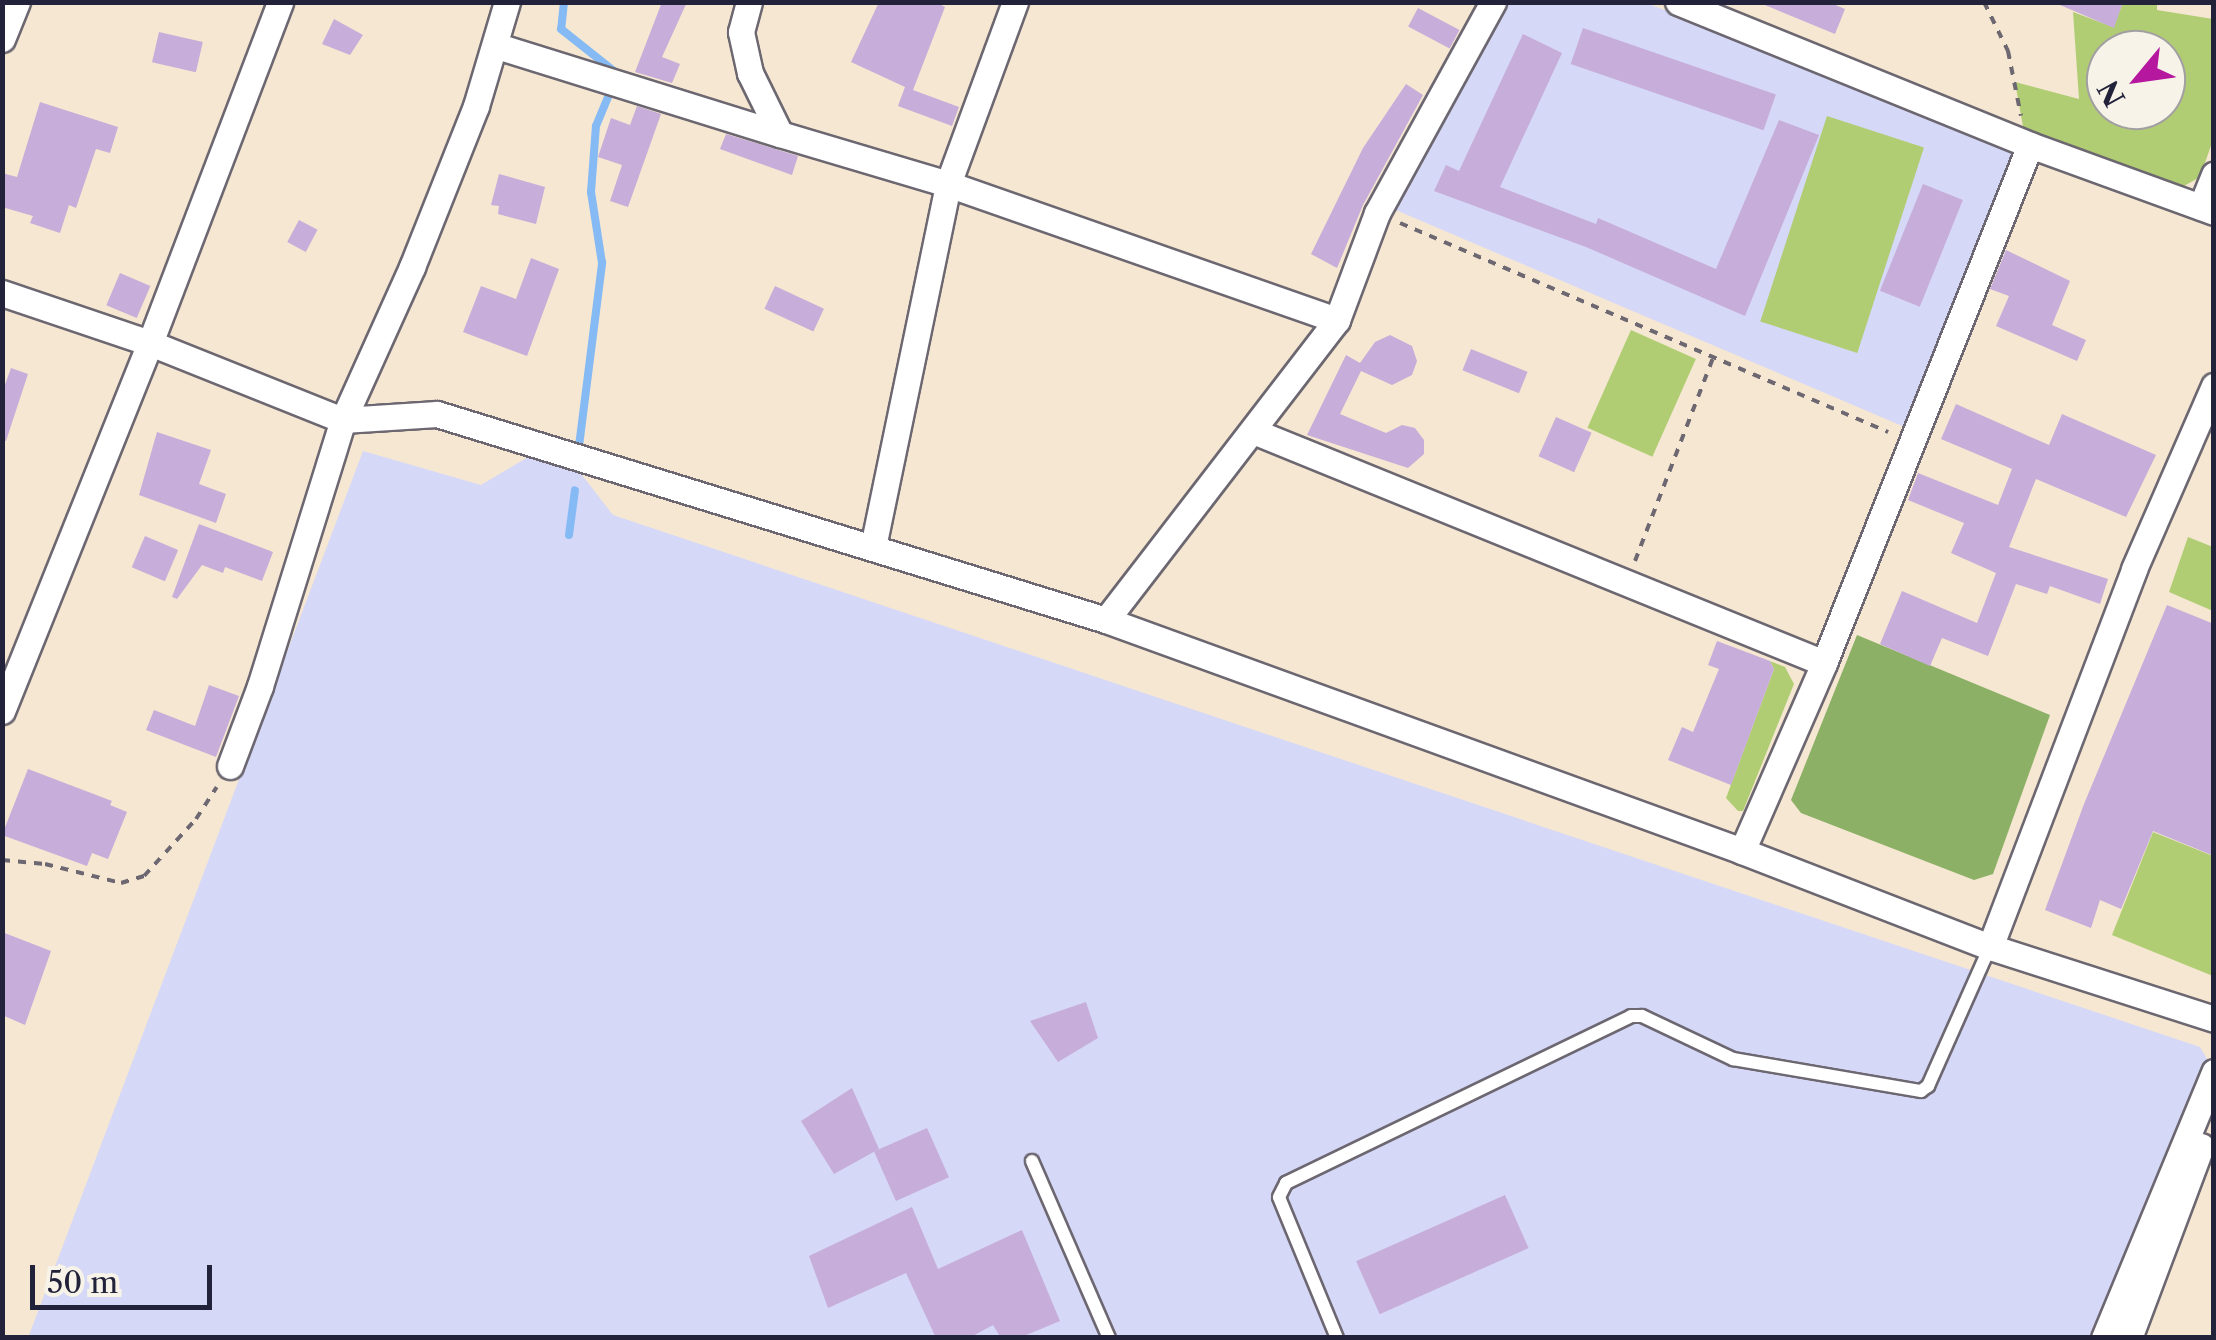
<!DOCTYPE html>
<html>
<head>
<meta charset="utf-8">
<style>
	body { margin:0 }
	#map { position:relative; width:2216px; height:1340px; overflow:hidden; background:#f5e7d2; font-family:"Libre Caslon Text",serif }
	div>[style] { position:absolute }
	.built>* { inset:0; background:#d6d8f8 }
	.green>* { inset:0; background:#b1cd73; transform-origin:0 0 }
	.forest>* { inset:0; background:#8cb065 }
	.stream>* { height:8px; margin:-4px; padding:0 4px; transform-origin:4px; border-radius:4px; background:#85baf4 }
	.building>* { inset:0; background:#c7add9; transform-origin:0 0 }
	.path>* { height:4px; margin-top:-2px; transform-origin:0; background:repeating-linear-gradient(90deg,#6c6770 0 8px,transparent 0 16px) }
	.roads { filter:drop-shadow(2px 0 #6c6770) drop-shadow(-2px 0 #6c6770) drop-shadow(0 2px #6c6770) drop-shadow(0 -2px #6c6770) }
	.service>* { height:12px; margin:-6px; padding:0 6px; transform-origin:6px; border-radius:6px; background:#fff }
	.minor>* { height:25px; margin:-12.5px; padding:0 12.5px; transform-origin:12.5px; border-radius:12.5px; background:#fff }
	span { translate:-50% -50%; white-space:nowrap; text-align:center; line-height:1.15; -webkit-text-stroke:10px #f7f3e8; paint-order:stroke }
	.frame { position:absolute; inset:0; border:5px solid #22223b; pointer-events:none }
	.north { position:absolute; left:2086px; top:30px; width:100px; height:100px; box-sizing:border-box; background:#f7f3e8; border:2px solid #a29fa3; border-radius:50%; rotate:241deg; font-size:28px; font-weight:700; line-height:40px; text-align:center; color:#22223b }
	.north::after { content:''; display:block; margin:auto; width:35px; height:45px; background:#b5179e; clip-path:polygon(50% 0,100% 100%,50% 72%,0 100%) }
	.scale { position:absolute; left:30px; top:1265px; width:182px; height:45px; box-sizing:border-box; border:5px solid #22223b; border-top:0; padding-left:12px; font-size:30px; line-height:35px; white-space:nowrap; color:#22223b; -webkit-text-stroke:8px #f7f3e8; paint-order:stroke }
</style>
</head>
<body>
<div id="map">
	<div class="built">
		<div style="clip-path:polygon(1496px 3px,1646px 3px,2027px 145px,1914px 431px,1391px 208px)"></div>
		<div style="clip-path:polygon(363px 451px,481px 485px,533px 454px,575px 466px,613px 515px,2200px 1047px,2213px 1069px,2114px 1337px,28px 1338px)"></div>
	</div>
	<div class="green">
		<div style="clip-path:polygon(evenodd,2123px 3px,2157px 3px,2157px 10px,2213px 19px,2213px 140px,2200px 177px,2184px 186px,2024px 132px,2015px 82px,2079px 99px,2073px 12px,2113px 27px,2123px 3px,2106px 50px,2166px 50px,2166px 110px,2106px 110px,2106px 50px)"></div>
		<div style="left:1827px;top:116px;width:102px;height:216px;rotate:18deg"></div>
		<div style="left:1631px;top:330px;width:71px;height:107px;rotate:24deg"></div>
		<div style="clip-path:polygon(2188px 537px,2213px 547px,2213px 611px,2169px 592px)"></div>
		<div style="clip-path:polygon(1770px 661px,1785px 667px,1794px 684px,1743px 811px,1738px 811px,1726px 798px,1774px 669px)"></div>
		<div style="clip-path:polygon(2153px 832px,2213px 856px,2213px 976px,2112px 935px)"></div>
	</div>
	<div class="forest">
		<div style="clip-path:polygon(1857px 635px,2050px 715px,1993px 874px,1974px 880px,1801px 813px,1791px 800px)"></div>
	</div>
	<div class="stream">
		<div style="left:564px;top:2px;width:27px;rotate:96deg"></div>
		<div style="left:561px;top:29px;width:69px;rotate:38.5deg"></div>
		<div style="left:578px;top:454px;width:193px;rotate:-82.8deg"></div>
		<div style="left:602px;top:263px;width:72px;rotate:-98.8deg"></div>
		<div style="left:591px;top:192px;width:66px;rotate:-85.7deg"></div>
		<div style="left:596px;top:126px;width:44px;rotate:-67.5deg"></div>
		<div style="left:569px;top:535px;width:45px;rotate:-82.4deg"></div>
	</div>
	<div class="building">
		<div style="clip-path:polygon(662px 2px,687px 2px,662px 57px,680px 64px,672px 83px,635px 72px)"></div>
		<div style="clip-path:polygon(879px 2px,935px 2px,945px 7px,913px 90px,959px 107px,952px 126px,898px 106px,905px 87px,851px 62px)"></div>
		<div style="clip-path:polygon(1828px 2px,1845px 9px,1835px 34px,1760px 3px)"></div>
		<div style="clip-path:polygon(2053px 2px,2123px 2px,2114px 28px)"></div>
		<div style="left:1418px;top:8px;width:47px;height:21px;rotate:28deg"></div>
		<div style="clip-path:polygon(334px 19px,363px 35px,350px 55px,322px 44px)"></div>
		<div style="left:1583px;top:28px;width:204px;height:38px;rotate:19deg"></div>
		<div style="left:159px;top:32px;width:45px;height:31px;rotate:13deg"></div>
		<div style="clip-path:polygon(1523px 34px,1562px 53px,1500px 187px,1596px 224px,1598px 218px,1716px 269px,1779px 120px,1819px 135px,1745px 316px,1586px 247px,1434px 191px,1446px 165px,1459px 171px)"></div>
		<div style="clip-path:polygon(1406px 84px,1423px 95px,1363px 205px,1337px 268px,1311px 254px,1363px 148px)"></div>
		<div style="clip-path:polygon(40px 102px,118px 127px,110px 153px,96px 149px,76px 208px,69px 205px,60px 233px,30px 223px,33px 216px,2px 207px,2px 173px,17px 177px)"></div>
		<div style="clip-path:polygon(637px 106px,661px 114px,628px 207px,610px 201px,622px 165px,598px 157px,611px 118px,630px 125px)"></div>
		<div style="clip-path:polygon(726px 134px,798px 156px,792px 175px,720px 149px)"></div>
		<div style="clip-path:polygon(499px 174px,545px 187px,536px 224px,498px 214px,499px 206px,491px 205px)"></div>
		<div style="left:1923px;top:184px;width:43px;height:115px;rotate:22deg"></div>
		<div style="left:299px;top:220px;width:21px;height:25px;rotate:28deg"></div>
		<div style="clip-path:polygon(2006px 250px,2070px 281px,2052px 325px,2086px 340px,2077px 361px,1996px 326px,2009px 296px,1990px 289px)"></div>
		<div style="clip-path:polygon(531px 258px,559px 269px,527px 356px,463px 332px,481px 286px,516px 299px)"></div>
		<div style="left:120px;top:273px;width:33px;height:35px;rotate:23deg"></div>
		<div style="left:775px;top:286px;width:54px;height:25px;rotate:25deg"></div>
		<div style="clip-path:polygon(1390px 335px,1412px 346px,1417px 361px,1412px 375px,1392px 385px,1361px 371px,1340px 414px,1386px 433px,1402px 425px,1415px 428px,1424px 440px,1424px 454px,1408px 468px,1307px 435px,1346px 355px,1360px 363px,1375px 342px)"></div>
		<div style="left:1471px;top:349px;width:61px;height:23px;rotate:22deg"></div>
		<div style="clip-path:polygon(11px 368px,28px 374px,6px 441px,2px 440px,2px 393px)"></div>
		<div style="clip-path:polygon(1956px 404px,2049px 445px,2062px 414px,2156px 455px,2126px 517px,2036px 479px,2009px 547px,2108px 579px,2100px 604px,2050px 586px,2047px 594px,2016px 584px,1988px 656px,1942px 638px,1930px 666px,1880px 644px,1902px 591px,1977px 623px,1996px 573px,1951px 553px,1964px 523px,1908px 500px,1918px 473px,1998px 505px,2012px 469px,1941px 439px)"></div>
		<div style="left:1556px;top:417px;width:39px;height:43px;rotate:24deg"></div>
		<div style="clip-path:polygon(157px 432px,211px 450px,199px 484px,226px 494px,216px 523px,139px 495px)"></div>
		<div style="clip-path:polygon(199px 524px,273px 552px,262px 581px,225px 567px,223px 573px,202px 565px,177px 599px,172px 597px)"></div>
		<div style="left:145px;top:536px;width:36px;height:34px;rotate:23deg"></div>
		<div style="clip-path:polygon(2167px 605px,2214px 624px,2214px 856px,2153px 831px,2121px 909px,2100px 900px,2091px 928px,2045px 910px,2084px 804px)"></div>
		<div style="clip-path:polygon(1717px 641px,1770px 661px,1774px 669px,1731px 785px,1668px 760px,1682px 727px,1693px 732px,1719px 669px,1708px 665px)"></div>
		<div style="clip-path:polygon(209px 685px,239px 696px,216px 757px,146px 730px,154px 710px,195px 726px)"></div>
		<div style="clip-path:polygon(28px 769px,112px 801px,110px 805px,127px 812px,108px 859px,92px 853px,87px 866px,2px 835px)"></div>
		<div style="clip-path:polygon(2px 932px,51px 951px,25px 1025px,2px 1015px)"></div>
		<div style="clip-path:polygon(1086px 1002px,1098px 1038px,1058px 1062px,1030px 1021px)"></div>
		<div style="clip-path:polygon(852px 1088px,879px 1149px,834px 1174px,801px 1121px)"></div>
		<div style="left:927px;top:1128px;width:54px;height:58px;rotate:66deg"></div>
		<div style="left:1505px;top:1195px;width:58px;height:163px;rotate:66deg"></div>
		<div style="clip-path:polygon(912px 1207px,938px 1269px,1022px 1230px,1060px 1321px,1019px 1338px,1001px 1338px,993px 1325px,969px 1338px,936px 1338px,906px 1273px,828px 1308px,809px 1256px)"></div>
	</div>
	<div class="path">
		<div style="left:1984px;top:2px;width:55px;rotate:63.9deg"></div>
		<div style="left:2008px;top:51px;width:66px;rotate:78.7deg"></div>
		<div style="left:1400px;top:223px;width:531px;rotate:23.18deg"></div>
		<div style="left:1635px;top:561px;width:221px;rotate:-69deg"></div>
		<div style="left:2px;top:860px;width:43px;rotate:5.3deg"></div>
		<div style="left:45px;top:864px;width:78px;rotate:14deg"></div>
		<div style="left:121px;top:883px;width:24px;rotate:-17deg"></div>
		<div style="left:144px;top:876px;width:77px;rotate:-47.6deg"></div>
		<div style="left:196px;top:819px;width:38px;rotate:-57deg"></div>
	</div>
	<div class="roads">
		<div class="service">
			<div style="left:1032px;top:1161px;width:193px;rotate:66.5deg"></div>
			<div style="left:1337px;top:1338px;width:152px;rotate:-112.4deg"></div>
			<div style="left:1279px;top:1197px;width:16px;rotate:-63deg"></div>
			<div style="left:1286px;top:1183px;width:383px;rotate:-25.8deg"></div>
			<div style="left:1631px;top:1016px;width:11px"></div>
			<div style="left:1642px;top:1016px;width:101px;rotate:25.3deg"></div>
			<div style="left:1733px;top:1059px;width:191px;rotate:9.7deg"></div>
			<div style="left:1921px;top:1091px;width:9px;rotate:-36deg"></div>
			<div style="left:1928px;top:1086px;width:152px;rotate:-66deg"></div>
		</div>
		<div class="minor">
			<div style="left:749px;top:2px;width:31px;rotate:105deg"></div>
			<div style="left:741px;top:32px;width:42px;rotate:77.6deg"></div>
			<div style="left:750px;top:73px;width:68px;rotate:63.8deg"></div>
			<div style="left:780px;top:134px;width:175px;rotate:16.6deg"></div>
			<div style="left:948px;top:184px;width:412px;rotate:19.3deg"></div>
			<div style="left:1678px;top:2px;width:380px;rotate:22.1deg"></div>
			<div style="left:2030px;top:145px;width:196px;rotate:20deg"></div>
			<div style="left:2px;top:39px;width:40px;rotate:-68deg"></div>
			<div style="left:497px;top:46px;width:296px;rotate:17.3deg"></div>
			<div style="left:2201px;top:207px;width:35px;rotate:-68deg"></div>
			<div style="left:2px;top:293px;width:156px;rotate:18.7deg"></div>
			<div style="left:150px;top:343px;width:208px;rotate:21.8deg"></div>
			<div style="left:343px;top:420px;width:94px;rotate:-3.7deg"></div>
			<div style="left:437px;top:414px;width:700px;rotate:17.11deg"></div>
			<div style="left:1106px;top:620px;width:677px;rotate:19.96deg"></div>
			<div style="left:1742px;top:851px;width:266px;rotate:21.2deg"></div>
			<div style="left:1990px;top:947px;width:235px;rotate:17.8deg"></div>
			<div style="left:1253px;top:431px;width:616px;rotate:22.11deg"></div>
			<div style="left:873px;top:547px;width:371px;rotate:-78.3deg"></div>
			<div style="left:948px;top:184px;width:194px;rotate:-69.8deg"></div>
			<div style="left:1106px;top:620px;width:379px;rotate:-52.4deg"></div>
			<div style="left:1337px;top:320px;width:114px;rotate:-69.5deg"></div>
			<div style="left:1377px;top:213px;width:241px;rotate:-61.2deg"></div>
			<div style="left:2px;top:711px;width:397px;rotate:-68.1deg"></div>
			<div style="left:150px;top:343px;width:365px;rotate:-69.1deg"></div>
			<div style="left:230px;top:766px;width:85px;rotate:-69.4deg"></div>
			<div style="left:260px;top:686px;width:279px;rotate:-72.7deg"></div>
			<div style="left:343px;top:420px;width:168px;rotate:-65.7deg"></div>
			<div style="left:412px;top:267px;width:173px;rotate:-68.3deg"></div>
			<div style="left:476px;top:106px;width:109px;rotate:-73.4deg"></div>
			<div style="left:1742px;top:851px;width:205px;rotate:-66.4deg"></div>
			<div style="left:1824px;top:663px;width:557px;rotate:-68.31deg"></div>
			<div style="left:1990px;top:947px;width:404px;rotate:-69.1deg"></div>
			<div style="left:2134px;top:569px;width:200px;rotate:-66.4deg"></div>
			<div style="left:2104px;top:1338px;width:288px;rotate:-67.5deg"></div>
			<div style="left:2129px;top:1338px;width:205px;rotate:-69.4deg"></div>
		</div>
	</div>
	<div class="frame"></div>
	<div class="north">N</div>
	<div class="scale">50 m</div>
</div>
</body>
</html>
